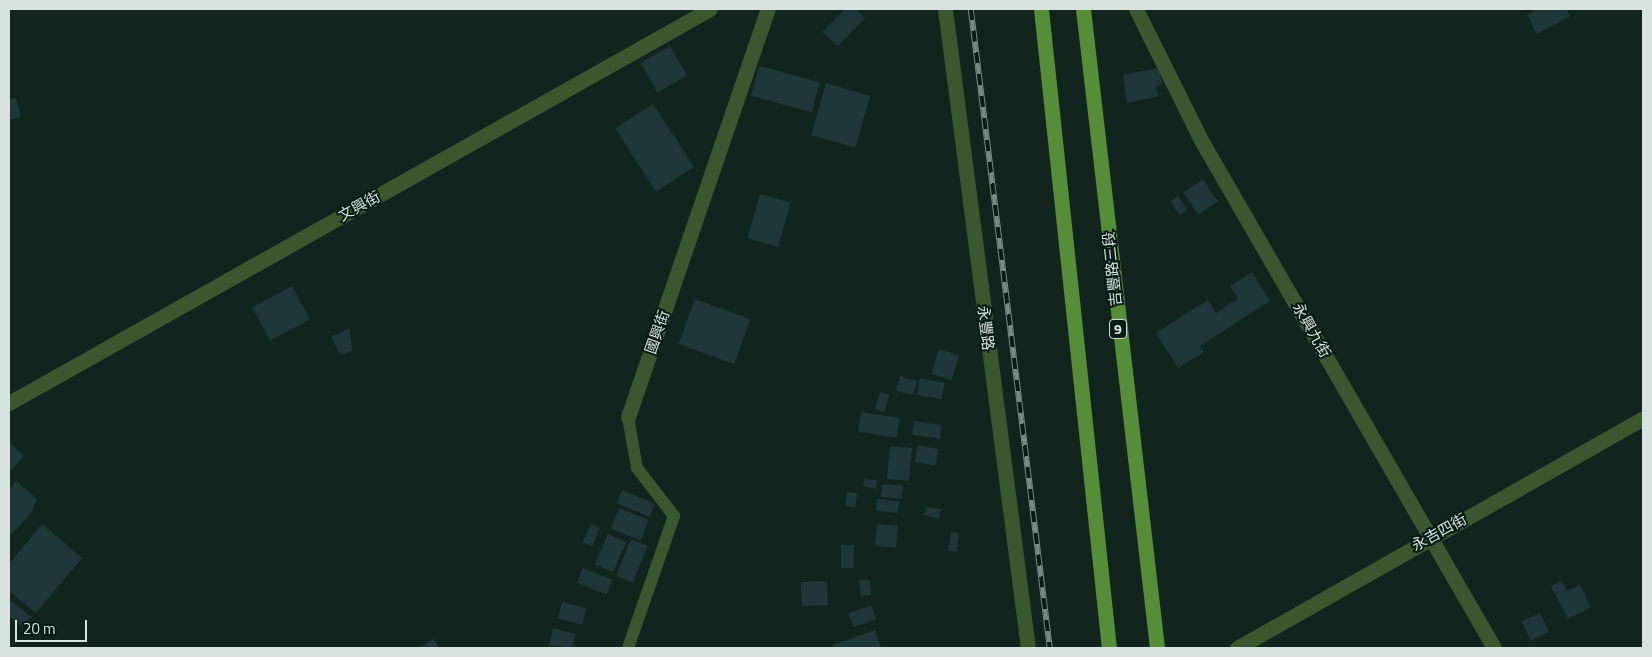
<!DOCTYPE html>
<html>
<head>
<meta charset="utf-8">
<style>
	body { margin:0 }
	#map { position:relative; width:1652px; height:657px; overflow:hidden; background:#11251e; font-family:"Titillium Web","Noto Sans TC",sans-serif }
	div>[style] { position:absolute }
	.building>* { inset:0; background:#203739; transform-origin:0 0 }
	.lane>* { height:12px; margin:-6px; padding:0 6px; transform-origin:6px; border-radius:6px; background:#3c5730 }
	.street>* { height:15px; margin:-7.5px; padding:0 7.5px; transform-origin:7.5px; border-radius:7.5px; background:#3c5730 }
	.primary>* { height:15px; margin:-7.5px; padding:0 7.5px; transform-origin:7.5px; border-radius:7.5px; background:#558d38 }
	.rail>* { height:5.5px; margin-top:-2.75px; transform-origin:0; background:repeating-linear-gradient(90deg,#081b15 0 11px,#798983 0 22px); box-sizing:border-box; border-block:1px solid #798983 }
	span { translate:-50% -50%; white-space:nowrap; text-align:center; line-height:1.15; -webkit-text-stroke:4px #081b15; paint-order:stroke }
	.shield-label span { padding:1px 4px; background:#081b15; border:1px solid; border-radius:4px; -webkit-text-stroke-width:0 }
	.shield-label { font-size:14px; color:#d7e3de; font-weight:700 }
	.street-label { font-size:15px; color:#d7e3de }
	.frame { position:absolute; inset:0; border:10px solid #d7e3de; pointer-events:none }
	.scale { position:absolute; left:15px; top:620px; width:72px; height:22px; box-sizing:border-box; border:2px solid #d7e3de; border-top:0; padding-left:6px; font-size:15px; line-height:18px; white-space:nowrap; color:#d7e3de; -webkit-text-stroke:4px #081b15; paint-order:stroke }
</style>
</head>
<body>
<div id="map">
	<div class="building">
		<div style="clip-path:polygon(845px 9px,855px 9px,865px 18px,838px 46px,822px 32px)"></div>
		<div style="clip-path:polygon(1538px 9px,1567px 9px,1570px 16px,1537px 34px,1527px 15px)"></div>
		<div style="left:670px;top:46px;width:34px;height:34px;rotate:60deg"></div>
		<div style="left:759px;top:66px;width:63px;height:31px;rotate:15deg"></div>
		<div style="clip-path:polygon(1159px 68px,1162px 84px,1156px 86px,1158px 96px,1127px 103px,1123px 75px)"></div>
		<div style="left:826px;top:83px;width:46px;height:54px;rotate:16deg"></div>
		<div style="clip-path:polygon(16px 98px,21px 117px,9px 120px,9px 100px)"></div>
		<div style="left:653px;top:104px;width:75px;height:45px;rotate:57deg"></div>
		<div style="left:1203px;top:179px;width:27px;height:24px;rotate:56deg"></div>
		<div style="left:760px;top:194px;width:32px;height:46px;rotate:16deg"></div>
		<div style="left:1178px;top:196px;width:17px;height:9px;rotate:57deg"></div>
		<div style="clip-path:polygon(1252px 272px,1270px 301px,1200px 346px,1204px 352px,1178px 368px,1156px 333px,1208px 300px,1216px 313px,1238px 299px,1230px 286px)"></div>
		<div style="left:292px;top:286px;width:38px;height:45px;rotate:62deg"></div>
		<div style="left:695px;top:299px;width:59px;height:48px;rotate:20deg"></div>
		<div style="clip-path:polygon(350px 328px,352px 351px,341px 355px,331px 337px)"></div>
		<div style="left:939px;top:349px;width:21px;height:26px;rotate:17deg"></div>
		<div style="left:900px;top:376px;width:18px;height:15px;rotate:16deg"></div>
		<div style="left:920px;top:378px;width:25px;height:17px;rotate:11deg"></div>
		<div style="left:880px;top:392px;width:10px;height:18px;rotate:17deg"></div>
		<div style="left:861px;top:412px;width:39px;height:20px;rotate:9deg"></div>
		<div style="left:914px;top:421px;width:28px;height:14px;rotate:8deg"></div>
		<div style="clip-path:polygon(9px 442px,24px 456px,9px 473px)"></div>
		<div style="left:918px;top:445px;width:21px;height:17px;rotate:11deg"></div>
		<div style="left:890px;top:446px;width:22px;height:33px;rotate:5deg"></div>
		<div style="left:865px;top:478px;width:13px;height:8px;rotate:13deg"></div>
		<div style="clip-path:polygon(16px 481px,37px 499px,31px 513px,9px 537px,9px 490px)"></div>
		<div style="left:882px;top:484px;width:21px;height:13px;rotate:5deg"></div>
		<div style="left:622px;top:490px;width:36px;height:14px;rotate:23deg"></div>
		<div style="left:847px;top:492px;width:10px;height:14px;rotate:6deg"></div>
		<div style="left:877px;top:499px;width:22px;height:12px;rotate:5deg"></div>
		<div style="clip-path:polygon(926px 507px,941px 509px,939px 519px,924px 515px)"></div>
		<div style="left:619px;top:508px;width:32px;height:22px;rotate:22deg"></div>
		<div style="clip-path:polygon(42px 524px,82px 558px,36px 613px,9px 591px,9px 564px)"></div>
		<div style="left:591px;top:524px;width:10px;height:20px;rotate:24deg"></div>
		<div style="left:877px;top:524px;width:21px;height:22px;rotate:5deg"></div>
		<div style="left:951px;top:532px;width:8px;height:19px;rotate:7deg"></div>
		<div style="left:608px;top:534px;width:20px;height:33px;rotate:24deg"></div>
		<div style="left:631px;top:539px;width:18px;height:40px;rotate:22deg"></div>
		<div style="left:841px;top:545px;width:13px;height:23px"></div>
		<div style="left:583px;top:568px;width:32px;height:16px;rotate:22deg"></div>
		<div style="clip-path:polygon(859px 580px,870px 580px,871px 595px,861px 596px)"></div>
		<div style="clip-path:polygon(1562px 580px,1567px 591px,1580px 585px,1591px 607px,1568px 619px,1551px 586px)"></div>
		<div style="left:827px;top:581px;width:24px;height:26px;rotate:88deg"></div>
		<div style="clip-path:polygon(9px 599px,31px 617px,23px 627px,9px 616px)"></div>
		<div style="left:562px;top:602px;width:25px;height:17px;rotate:14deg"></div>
		<div style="left:871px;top:605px;width:15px;height:24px;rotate:70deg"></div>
		<div style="left:1540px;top:613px;width:21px;height:20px;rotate:65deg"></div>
		<div style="clip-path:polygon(553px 628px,576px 634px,572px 648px,549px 645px)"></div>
		<div style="clip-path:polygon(875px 630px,881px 648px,833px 648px,832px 645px)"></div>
		<div style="clip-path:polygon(434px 639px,439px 648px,418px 648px)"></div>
	</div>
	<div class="lane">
		<div style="left:628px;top:648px;width:140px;rotate:-70.8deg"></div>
		<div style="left:674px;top:516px;width:61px;rotate:-127.6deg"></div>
		<div style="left:637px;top:468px;width:52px;rotate:-100deg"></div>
	</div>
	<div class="street">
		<div style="left:945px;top:9px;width:644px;rotate:82.6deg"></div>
		<div style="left:1136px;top:9px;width:146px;rotate:63.6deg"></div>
		<div style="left:1201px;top:140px;width:586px;rotate:60.02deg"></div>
		<div style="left:9px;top:403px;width:804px;rotate:-29.34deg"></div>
		<div style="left:628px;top:417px;width:431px;rotate:-71.1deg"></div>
		<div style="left:1237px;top:648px;width:467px;rotate:-29.5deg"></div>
	</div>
	<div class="primary">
		<div style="left:1041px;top:9px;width:643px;rotate:83.93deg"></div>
		<div style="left:1083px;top:9px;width:643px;rotate:83.39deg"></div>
	</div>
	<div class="rail">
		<div style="left:971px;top:9px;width:644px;rotate:82.95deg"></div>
	</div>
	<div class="shield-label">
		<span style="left:1118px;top:329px">9</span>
	</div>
	<div class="street-label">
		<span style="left:359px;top:206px;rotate:-29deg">文興街</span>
		<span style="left:1112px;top:269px;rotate:-96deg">吉豐路三段</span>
		<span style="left:986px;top:328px;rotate:83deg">永豐路</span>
		<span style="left:1312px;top:330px;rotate:60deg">永興九街</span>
		<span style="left:657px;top:332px;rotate:-71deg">國興街</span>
		<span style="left:1439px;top:532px;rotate:-29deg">永吉四街</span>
	</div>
	<div class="frame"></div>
	<div class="scale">20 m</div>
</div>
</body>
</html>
